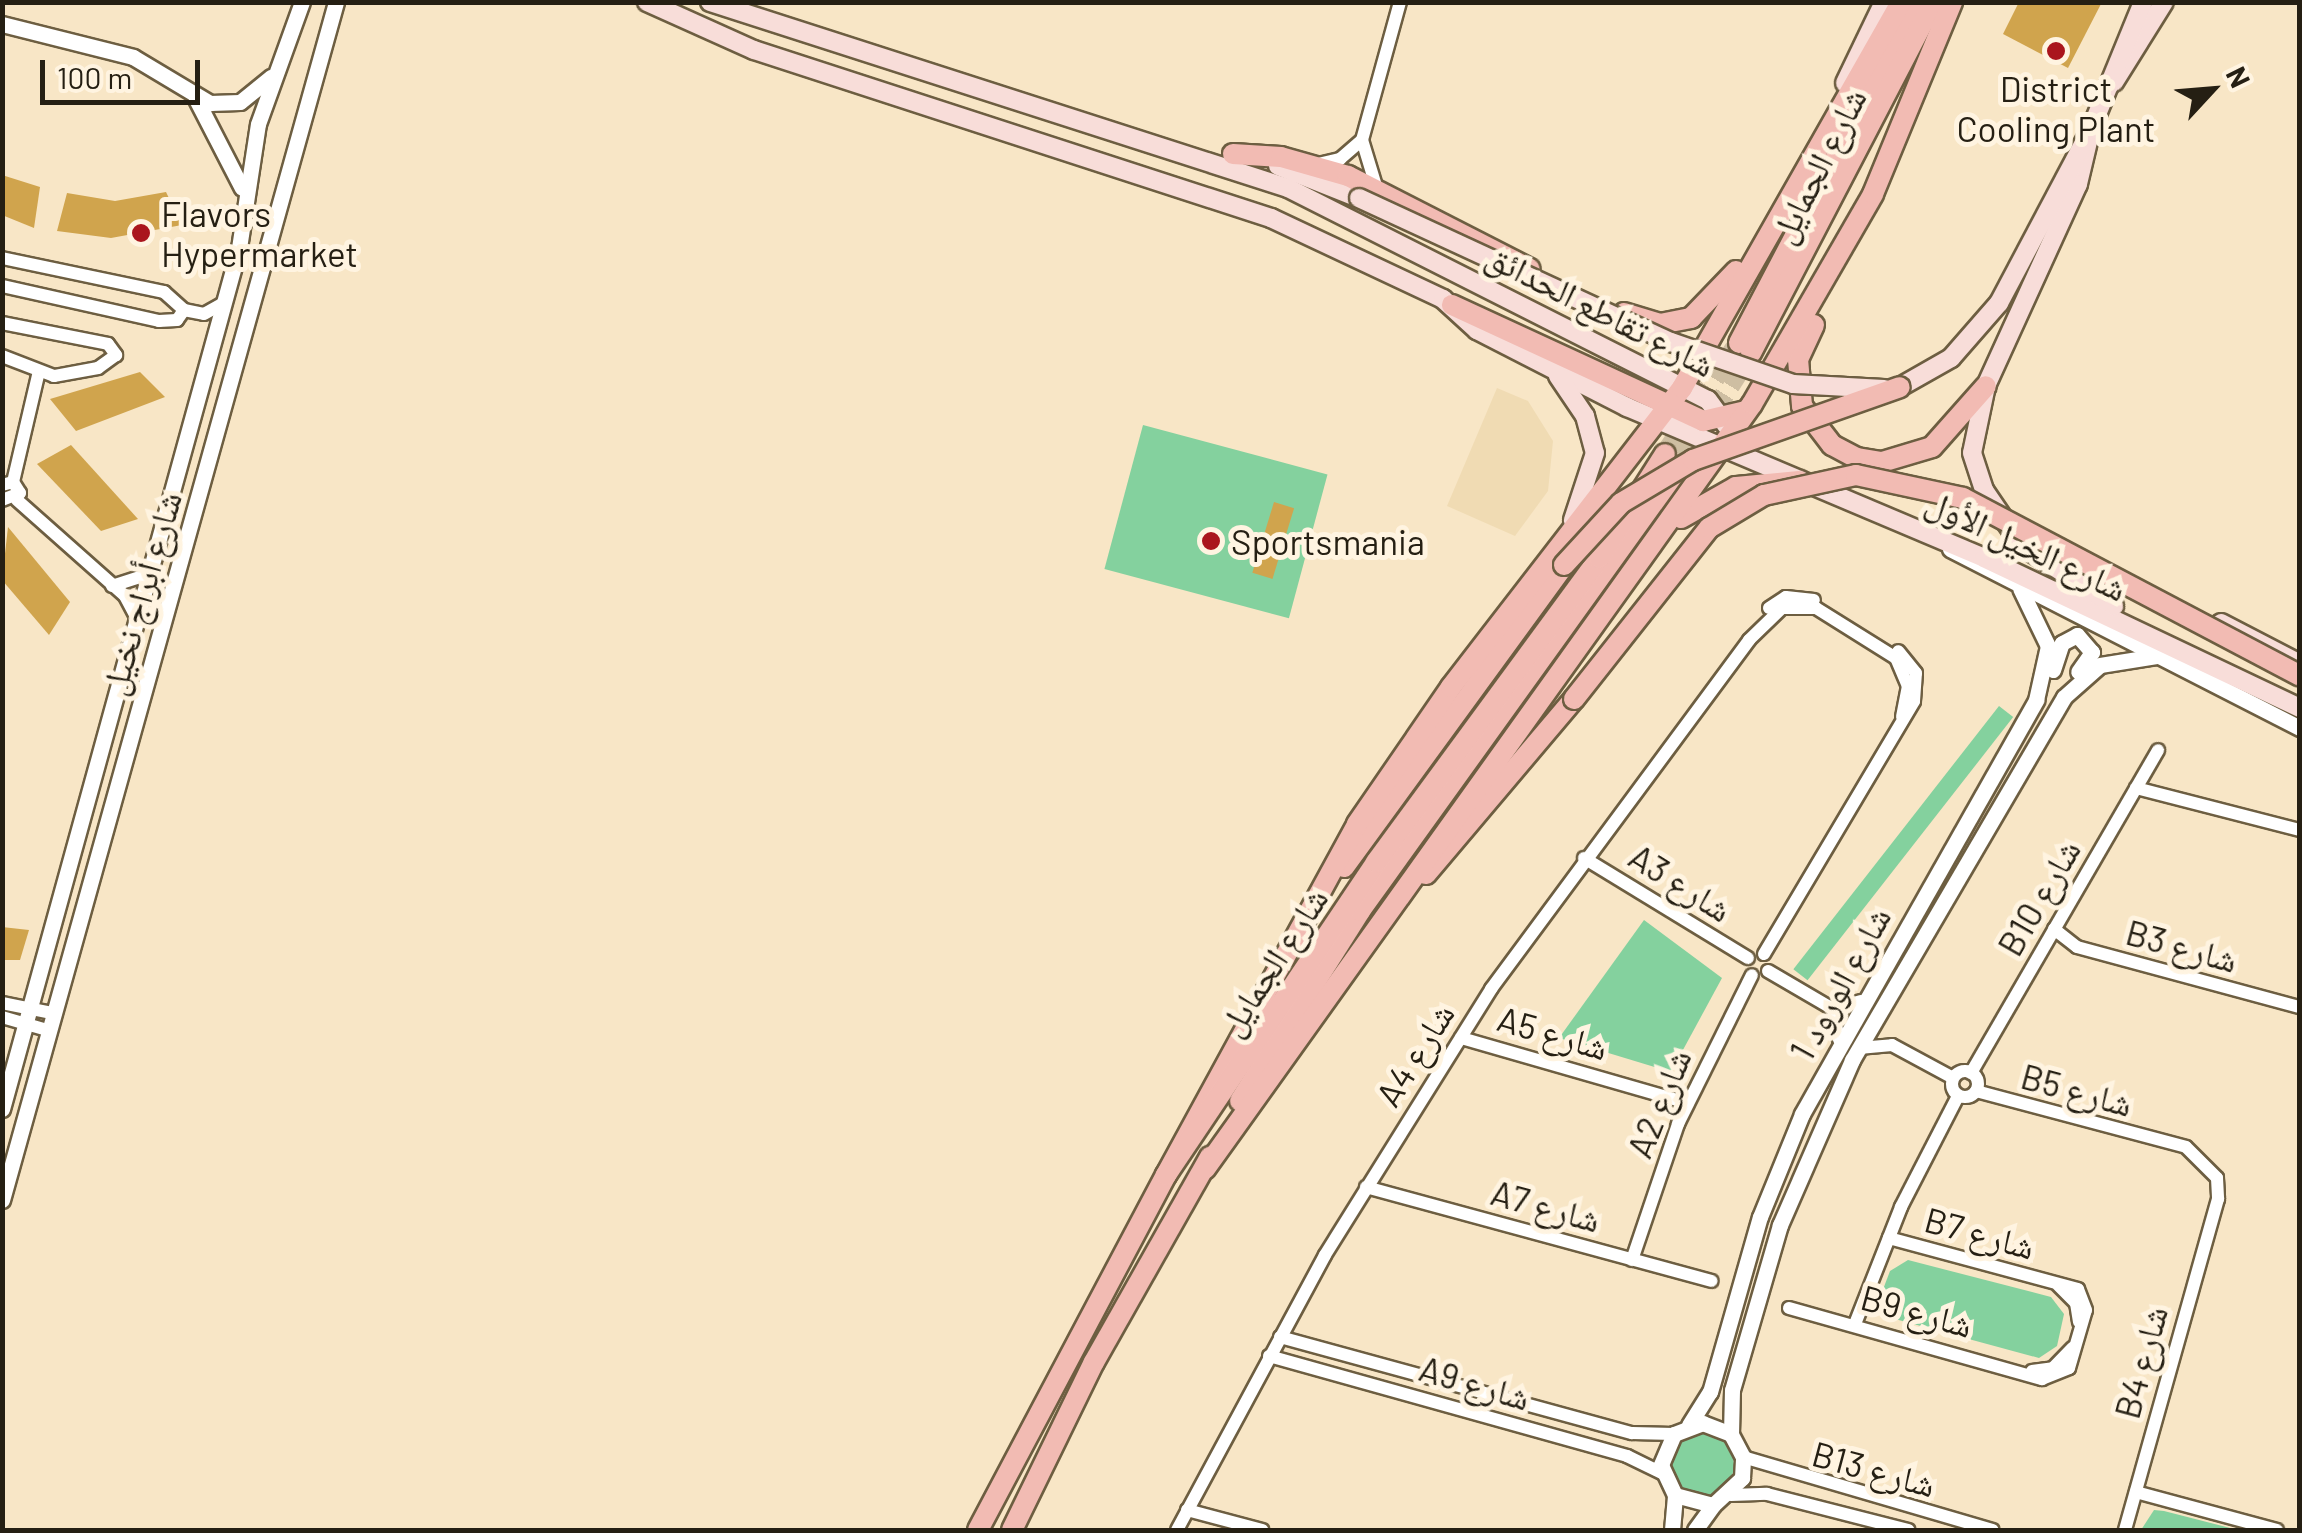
<!DOCTYPE html>
<html>
<head>
<meta charset="utf-8">
<style>
	body { margin:0 }
	#map { position:relative; width:2302px; height:1533px; overflow:hidden; background:#f8e6c6; font-family:Barlow,"Noto Naskh Arabic",sans-serif }
	div>[style] { position:absolute }
	.built>* { inset:0; background:#f0dbb3 }
	.green>* { inset:0; background:#84d19e; transform-origin:0 0 }
	.round { border-radius:50% }
	.building>* { inset:0; background:#d0a44d; transform-origin:0 0 }
	.primary-tunnel>* { height:20px; margin-top:-10px; transform-origin:0; background:repeating-linear-gradient(90deg,#cebea2 0 20px,transparent 0 30px) }
	.roads { filter:drop-shadow(2px 0 #6d5e41) drop-shadow(-2px 0 #6d5e41) drop-shadow(0 2px #6d5e41) drop-shadow(0 -2px #6d5e41) }
	.minor>* { height:12px; margin:-6px; padding:0 6px; transform-origin:6px; border-radius:6px; background:#fff }
	.minor>.ring { margin:-6px; padding:0; box-sizing:content-box; background:none; border:12px solid #fff; border-radius:50% }
	.tertiary>* { height:15px; margin:-7.5px; padding:0 7.5px; transform-origin:7.5px; border-radius:7.5px; background:#fff }
	.secondary>* { height:18px; margin:-9px; padding:0 9px; transform-origin:9px; border-radius:9px; background:#f8ddd9 }
	.primary>* { height:20px; margin:-10px; padding:0 10px; transform-origin:10px; border-radius:10px; background:#f2bbb3 }
	.bridges { filter:drop-shadow(2px 0 #6d5e41) drop-shadow(-2px 0 #6d5e41) drop-shadow(0 2px #6d5e41) drop-shadow(0 -2px #6d5e41) }
	.secondary-bridge>* { height:18px; margin:-9px; padding:0 9px; transform-origin:9px; border-radius:9px; background:#f8ddd9 }
	.primary-bridge>* { height:20px; margin:-10px; padding:0 10px; transform-origin:10px; border-radius:10px; background:#f2bbb3 }
	.dots>* { width:28px; height:28px; translate:-50% -50%; box-sizing:border-box; border:5px solid #fff4e1; border-radius:50% }
	span { translate:-50% -50%; white-space:nowrap; text-align:center; line-height:1.15; -webkit-text-stroke:10px #fff4e1; paint-order:stroke }
	.poi-label { font-size:35px; color:#251f13 }
	.left { translate:0 -50%; text-align:left }
	.street-label { font-size:35px; color:#251f13 }
	.frame { position:absolute; inset:0; border:5px solid #251f13; pointer-events:none }
	.north { position:absolute; left:2162px; top:40px; width:100px; height:100px; -webkit-text-stroke:8px #fff4e1; paint-order:stroke; rotate:64deg; font-size:28px; font-weight:700; line-height:40px; text-align:center; color:#251f13 }
	.north::after { content:''; display:block; margin:auto; width:35px; height:45px; background:#251f13; clip-path:polygon(50% 0,100% 100%,50% 72%,0 100%) }
	.scale { position:absolute; left:40px; top:60px; width:160px; height:45px; box-sizing:border-box; border:5px solid #251f13; border-top:0; padding-left:12px; font-size:30px; line-height:35px; white-space:nowrap; color:#251f13; -webkit-text-stroke:8px #fff4e1; paint-order:stroke }
</style>
</head>
<body>
<div id="map">
	<div class="built">
		<div style="clip-path:polygon(1497px 388px,1528px 401px,1553px 441px,1548px 491px,1515px 536px,1447px 506px)"></div>
	</div>
	<div class="green">
		<div style="left:1143px;top:425px;width:191px;height:149px;rotate:15deg"></div>
		<div style="left:1999px;top:706px;width:18px;height:334px;rotate:38deg"></div>
		<div style="clip-path:polygon(1644px 920px,1722px 978px,1671px 1072px,1559px 1038px)"></div>
		<div style="clip-path:polygon(1908px 1260px,2051px 1297px,2064px 1314px,2057px 1346px,2039px 1358px,1884px 1316px,1879px 1300px,1890px 1271px)"></div>
		<div class="round" style="left:1670px;top:1433px;width:64px;height:64px"></div>
		<div style="clip-path:polygon(2154px 1510px,2164px 1511px,2238px 1530px,2141px 1530px)"></div>
	</div>
	<div class="building">
		<div style="clip-path:polygon(2019px 2px,2102px 2px,2068px 68px,2003px 34px)"></div>
		<div style="clip-path:polygon(2px 175px,40px 187px,34px 228px,2px 215px)"></div>
		<div style="clip-path:polygon(166px 192px,182px 225px,111px 238px,57px 231px,67px 193px,115px 201px)"></div>
		<div style="clip-path:polygon(140px 372px,165px 397px,76px 431px,50px 399px)"></div>
		<div style="clip-path:polygon(71px 445px,138px 519px,101px 531px,37px 464px)"></div>
		<div style="left:1274px;top:502px;width:21px;height:74px;rotate:17deg"></div>
		<div style="clip-path:polygon(8px 527px,70px 602px,49px 635px,2px 580px)"></div>
		<div style="clip-path:polygon(2px 927px,29px 930px,20px 960px,2px 960px)"></div>
	</div>
	<div class="primary-tunnel">
		<div style="left:1665px;top:454px;width:127px;rotate:-56.6deg"></div>
		<div style="left:1682px;top:462px;width:128px;rotate:-57.8deg"></div>
	</div>
	<div class="roads">
		<div class="minor">
			<div style="left:1318px;top:164px;width:23px;rotate:-13deg"></div>
			<div style="left:1340px;top:159px;width:29px;rotate:-41deg"></div>
			<div style="left:1376px;top:186px;width:48px;rotate:-106.9deg"></div>
			<div style="left:1362px;top:140px;width:143px;rotate:-74.6deg"></div>
			<div style="left:2px;top:258px;width:166px;rotate:11.9deg"></div>
			<div style="left:164px;top:292px;width:27px;rotate:42deg"></div>
			<div style="left:184px;top:310px;width:12px;rotate:125deg"></div>
			<div style="left:177px;top:320px;width:18px;rotate:177deg"></div>
			<div style="left:159px;top:321px;width:161px;rotate:-167.4deg"></div>
			<div style="left:184px;top:310px;width:20px;rotate:11deg"></div>
			<div style="left:204px;top:314px;width:23px;rotate:-29deg"></div>
			<div style="left:2px;top:323px;width:108px;rotate:11.2deg"></div>
			<div style="left:108px;top:344px;width:14px;rotate:54deg"></div>
			<div style="left:116px;top:355px;width:22px;rotate:144deg"></div>
			<div style="left:98px;top:368px;width:45px;rotate:169.7deg"></div>
			<div style="left:54px;top:376px;width:56px;rotate:-159deg"></div>
			<div style="left:13px;top:482px;width:110px;rotate:-76.8deg"></div>
			<div style="left:2px;top:485px;width:11px;rotate:-15deg"></div>
			<div style="left:13px;top:482px;width:13px;rotate:58deg"></div>
			<div style="left:20px;top:493px;width:19px;rotate:159deg"></div>
			<div style="left:17px;top:500px;width:144px;rotate:41.6deg"></div>
			<div style="left:125px;top:596px;width:26px;rotate:62deg"></div>
			<div style="left:112px;top:586px;width:39px;rotate:-18deg"></div>
			<div style="left:1769px;top:608px;width:20px;rotate:-33deg"></div>
			<div style="left:1786px;top:597px;width:28px;rotate:6deg"></div>
			<div style="left:2136px;top:788px;width:169px;rotate:14.4deg"></div>
			<div style="left:1584px;top:858px;width:192px;rotate:31.4deg"></div>
			<div style="left:2054px;top:929px;width:29px;rotate:38deg"></div>
			<div style="left:2077px;top:947px;width:231px;rotate:15.1deg"></div>
			<div style="left:1764px;top:954px;width:294px;rotate:-59.3deg"></div>
			<div style="left:1914px;top:701px;width:28px;rotate:-86deg"></div>
			<div style="left:1916px;top:673px;width:28px;rotate:-129deg"></div>
			<div style="left:1768px;top:971px;width:75px;rotate:30.3deg"></div>
			<div style="left:1833px;top:1009px;width:29px;rotate:-16deg"></div>
			<div style="left:2px;top:1003px;width:51px;rotate:11.3deg"></div>
			<div style="left:1833px;top:1009px;width:31px;rotate:79deg"></div>
			<div style="left:2px;top:1017px;width:47px;rotate:16.1deg"></div>
			<div style="left:1461px;top:1038px;width:235px;rotate:16deg"></div>
			<div style="left:1859px;top:1048px;width:33px;rotate:-5deg"></div>
			<div style="left:1892px;top:1045px;width:69px;rotate:28.4deg"></div>
			<div class="ring" style="left:1952px;top:1071px;width:14px;height:14px"></div>
			<div style="left:1971px;top:1073px;width:373px;rotate:-59.9deg"></div>
			<div style="left:1976px;top:1091px;width:217px;rotate:14.9deg"></div>
			<div style="left:2186px;top:1147px;width:44px;rotate:45deg"></div>
			<div style="left:2217px;top:1178px;width:21px;rotate:87deg"></div>
			<div style="left:2218px;top:1199px;width:344px;rotate:105.7deg"></div>
			<div style="left:1366px;top:1187px;width:358px;rotate:15.2deg"></div>
			<div style="left:1632px;top:1260px;width:144px;rotate:-71.3deg"></div>
			<div style="left:1678px;top:1124px;width:166px;rotate:-63.6deg"></div>
			<div style="left:2058px;top:1285px;width:25px;rotate:45deg"></div>
			<div style="left:2076px;top:1303px;width:19px;rotate:81deg"></div>
			<div style="left:1789px;top:1308px;width:263px;rotate:15.7deg"></div>
			<div style="left:2042px;top:1379px;width:29px;rotate:-22deg"></div>
			<div style="left:2069px;top:1368px;width:60px;rotate:-73.7deg"></div>
			<div style="left:2086px;top:1310px;width:22px;rotate:-111deg"></div>
			<div style="left:2078px;top:1289px;width:196px;rotate:-164.9deg"></div>
			<div style="left:1855px;top:1324px;width:126px;rotate:-68.5deg"></div>
			<div style="left:1901px;top:1207px;width:125px;rotate:-62.8deg"></div>
			<div style="left:1280px;top:1337px;width:365px;rotate:15.3deg"></div>
			<div style="left:1632px;top:1433px;width:42px;rotate:1.4deg"></div>
			<div style="left:1269px;top:1356px;width:372px;rotate:15.6deg"></div>
			<div style="left:1627px;top:1456px;width:39px;rotate:26deg"></div>
			<div style="left:2032px;top:1371px;width:21px;rotate:-8deg"></div>
			<div style="left:2053px;top:1368px;width:28px;rotate:-46deg"></div>
			<div style="left:1743px;top:1457px;width:260px;rotate:16.3deg"></div>
			<div style="left:2136px;top:1492px;width:146px;rotate:15.1deg"></div>
			<div style="left:1731px;top:1495px;width:36px;rotate:-2deg"></div>
			<div style="left:1767px;top:1494px;width:146px;rotate:14.3deg"></div>
			<div style="left:1187px;top:1510px;width:78px;rotate:14.9deg"></div>
			<div style="left:1177px;top:1530px;width:312px;rotate:-61.7deg"></div>
			<div style="left:1325px;top:1255px;width:314px;rotate:-58deg"></div>
			<div style="left:1491px;top:989px;width:434px;rotate:-53.5deg"></div>
			<div style="left:1749px;top:640px;width:46px;rotate:-44.1deg"></div>
			<div style="left:1782px;top:608px;width:34px"></div>
			<div style="left:1816px;top:608px;width:94px;rotate:32deg"></div>
			<div style="left:1896px;top:658px;width:30px;rotate:67deg"></div>
			<div style="left:1908px;top:686px;width:31px;rotate:101deg"></div>
		</div>
		<div class="tertiary">
			<div style="left:2px;top:24px;width:135px;rotate:14.1deg"></div>
			<div style="left:133px;top:57px;width:90px;rotate:30.9deg"></div>
			<div style="left:210px;top:103px;width:30px;rotate:-2deg"></div>
			<div style="left:240px;top:102px;width:40px;rotate:-39deg"></div>
			<div style="left:196px;top:99px;width:100px;rotate:62.7deg"></div>
			<div style="left:1950px;top:549px;width:393px;rotate:27.1deg"></div>
			<div style="left:2053px;top:670px;width:28px;rotate:-72deg"></div>
			<div style="left:2062px;top:643px;width:17px;rotate:-28deg"></div>
			<div style="left:2077px;top:635px;width:23px;rotate:49deg"></div>
			<div style="left:2092px;top:652px;width:24px;rotate:125deg"></div>
			<div style="left:2px;top:1109px;width:893px;rotate:-74.61deg"></div>
			<div style="left:239px;top:248px;width:125px;rotate:-81.3deg"></div>
			<div style="left:258px;top:124px;width:130px;rotate:-70.2deg"></div>
			<div style="left:2px;top:1200px;width:1244px;rotate:-74.42deg"></div>
			<div style="left:1689px;top:1425px;width:39px;rotate:-58deg"></div>
			<div style="left:1710px;top:1392px;width:182px;rotate:-74.1deg"></div>
			<div style="left:1760px;top:1217px;width:111px;rotate:-67.8deg"></div>
			<div style="left:1802px;top:1114px;width:476px;rotate:-60.5deg"></div>
			<div style="left:2036px;top:700px;width:55px;rotate:-77.5deg"></div>
			<div style="left:2048px;top:646px;width:64px;rotate:-115.8deg"></div>
			<div style="left:1731px;top:1434px;width:30px;rotate:-159deg"></div>
			<div style="left:1703px;top:1423px;width:31px;rotate:159deg"></div>
			<div style="left:1674px;top:1434px;width:34px;rotate:113deg"></div>
			<div style="left:1661px;top:1465px;width:33px;rotate:65deg"></div>
			<div style="left:1675px;top:1495px;width:39px;rotate:15deg"></div>
			<div style="left:1713px;top:1505px;width:40px;rotate:-43deg"></div>
			<div style="left:1742px;top:1478px;width:21px;rotate:-87deg"></div>
			<div style="left:1743px;top:1457px;width:26px;rotate:-118deg"></div>
			<div style="left:1731px;top:1434px;width:44px;rotate:-88.7deg"></div>
			<div style="left:1732px;top:1390px;width:172px;rotate:-73.8deg"></div>
			<div style="left:1780px;top:1225px;width:180px;rotate:-66.4deg"></div>
			<div style="left:1852px;top:1060px;width:420px;rotate:-59.7deg"></div>
			<div style="left:2064px;top:697px;width:48px;rotate:-41.6deg"></div>
			<div style="left:2100px;top:665px;width:57px;rotate:-9.1deg"></div>
			<div style="left:1672px;top:1530px;width:35px;rotate:-85deg"></div>
			<div style="left:1695px;top:1530px;width:31px;rotate:-54deg"></div>
		</div>
		<div class="secondary">
			<div style="left:647px;top:2px;width:117px;rotate:24.2deg"></div>
			<div style="left:754px;top:50px;width:544px;rotate:18deg"></div>
			<div style="left:1271px;top:218px;width:190px;rotate:25.2deg"></div>
			<div style="left:1443px;top:299px;width:46px;rotate:42.4deg"></div>
			<div style="left:1477px;top:330px;width:169px;rotate:27.2deg"></div>
			<div style="left:1627px;top:407px;width:388px;rotate:22.9deg"></div>
			<div style="left:1984px;top:558px;width:350px;rotate:25.4deg"></div>
			<div style="left:710px;top:2px;width:607px;rotate:17.84deg"></div>
			<div style="left:1288px;top:188px;width:470px;rotate:26.8deg"></div>
			<div style="left:1708px;top:400px;width:32px;rotate:54deg"></div>
			<div style="left:2114px;top:82px;width:94px;rotate:-58deg"></div>
			<div style="left:1845px;top:83px;width:90px;rotate:-64.3deg"></div>
			<div style="left:2091px;top:129px;width:57px;rotate:103.3deg"></div>
			<div style="left:2078px;top:184px;width:222px;rotate:114.5deg"></div>
			<div style="left:1986px;top:386px;width:68px;rotate:101.8deg"></div>
			<div style="left:1972px;top:453px;width:39px;rotate:72deg"></div>
			<div style="left:1984px;top:490px;width:68px;rotate:55.8deg"></div>
			<div style="left:2022px;top:546px;width:110px;rotate:33.1deg"></div>
			<div style="left:1278px;top:166px;width:87px;rotate:21.6deg"></div>
			<div style="left:1558px;top:376px;width:48px;rotate:56deg"></div>
			<div style="left:1585px;top:416px;width:38px;rotate:75deg"></div>
			<div style="left:1595px;top:453px;width:71px;rotate:108.2deg"></div>
			<div style="left:1900px;top:387px;width:59px;rotate:-29.6deg"></div>
			<div style="left:1951px;top:358px;width:73px;rotate:-48.9deg"></div>
			<div style="left:1999px;top:303px;width:197px;rotate:-62.1deg"></div>
			<div style="left:2091px;top:129px;width:137px;rotate:-67.7deg"></div>
			<div style="left:2221px;top:623px;width:89px;rotate:27.4deg"></div>
		</div>
		<div class="primary">
			<div style="left:1233px;top:154px;width:48px;rotate:3.6deg"></div>
			<div style="left:1281px;top:157px;width:70px;rotate:15.8deg"></div>
			<div style="left:1348px;top:176px;width:204px;rotate:27.1deg"></div>
			<div style="left:1452px;top:305px;width:277px;rotate:24.8deg"></div>
			<div style="left:1703px;top:421px;width:44px;rotate:-13.1deg"></div>
			<div style="left:1624px;top:313px;width:38px;rotate:17deg"></div>
			<div style="left:1660px;top:324px;width:32px;rotate:-11deg"></div>
			<div style="left:1691px;top:318px;width:65px;rotate:-46.2deg"></div>
			<div style="left:1814px;top:325px;width:38px;rotate:115deg"></div>
			<div style="left:1798px;top:359px;width:47px;rotate:85.1deg"></div>
			<div style="left:1802px;top:406px;width:49px;rotate:52.4deg"></div>
			<div style="left:1832px;top:445px;width:27px;rotate:28deg"></div>
			<div style="left:1856px;top:458px;width:26px;rotate:9deg"></div>
			<div style="left:1882px;top:462px;width:52px;rotate:-16.7deg"></div>
			<div style="left:1932px;top:447px;width:81px;rotate:-48.5deg"></div>
			<div style="left:1739px;top:343px;width:385px;rotate:-62.4deg"></div>
			<div style="left:1751px;top:353px;width:396px;rotate:-62.5deg"></div>
			<div style="left:1681px;top:518px;width:63px;rotate:-29.4deg"></div>
			<div style="left:1736px;top:487px;width:64px;rotate:-5.4deg"></div>
			<div style="left:1344px;top:867px;width:374px;rotate:-53.9deg"></div>
			<div style="left:1426px;top:874px;width:229px;rotate:-49.8deg"></div>
			<div style="left:1240px;top:1101px;width:225px;rotate:-57.7deg"></div>
			<div style="left:1360px;top:911px;width:547px;rotate:-54.3deg"></div>
			<div style="left:1205px;top:1169px;width:940px;rotate:-54.43deg"></div>
			<div style="left:1752px;top:404px;width:242px;rotate:-60deg"></div>
			<div style="left:1873px;top:194px;width:208px;rotate:-67.6deg"></div>
			<div style="left:1166px;top:1175px;width:400px;rotate:-61.4deg"></div>
			<div style="left:1357px;top:824px;width:166px;rotate:-55.5deg"></div>
			<div style="left:1451px;top:687px;width:378px;rotate:-52.3deg"></div>
			<div style="left:1682px;top:388px;width:444px;rotate:-60.4deg"></div>
			<div style="left:978px;top:1530px;width:402px;rotate:-62.1deg"></div>
			<div style="left:1166px;top:1175px;width:377px;rotate:-56.1deg"></div>
			<div style="left:1376px;top:862px;width:377px;rotate:-53.7deg"></div>
			<div style="left:1599px;top:558px;width:123px;rotate:-57.6deg"></div>
			<div style="left:1012px;top:1530px;width:187px;rotate:-64deg"></div>
			<div style="left:1094px;top:1362px;width:236px;rotate:-60.5deg"></div>
		</div>
	</div>
	<div class="bridges">
		<div class="secondary-bridge">
			<div style="left:1359px;top:198px;width:344px;rotate:24.8deg"></div>
			<div style="left:1671px;top:342px;width:129px;rotate:19deg"></div>
			<div style="left:1793px;top:384px;width:91px;rotate:3.1deg"></div>
		</div>
		<div class="primary-bridge">
			<div style="left:1564px;top:565px;width:84px;rotate:-47.4deg"></div>
			<div style="left:1621px;top:503px;width:84px;rotate:-30.8deg"></div>
			<div style="left:1693px;top:460px;width:219px;rotate:-19.4deg"></div>
			<div style="left:1574px;top:699px;width:218px;rotate:-51.7deg"></div>
			<div style="left:1709px;top:528px;width:64px;rotate:-31deg"></div>
			<div style="left:1764px;top:495px;width:94px;rotate:-12.3deg"></div>
			<div style="left:1856px;top:475px;width:109px;rotate:12.1deg"></div>
			<div style="left:1963px;top:498px;width:381px;rotate:27.8deg"></div>
		</div>
	</div>
	<div class="dots">
		<div style="left:2056px;top:51px;background:#aa151d"></div>
		<div style="left:141px;top:233px;background:#aa151d"></div>
		<div style="left:1211px;top:541px;background:#aa151d"></div>
	</div>
	<div class="poi-label">
		<span style="left:2056px;top:108px">District<br>Cooling Plant</span>
		<span class="left" style="left:161px;top:233px">Flavors<br>Hypermarket</span>
		<span class="left" style="left:1231px;top:541px">Sportsmania</span>
	</div>
	<div class="street-label">
		<span style="left:1817px;top:165px;rotate:-63deg">شارع الجمايل</span>
		<span style="left:1601px;top:309px;rotate:27deg">شارع تقاطع الحدائق</span>
		<span style="left:2027px;top:544px;rotate:25deg">شارع الخيل الأول</span>
		<span style="left:140px;top:593px;rotate:-74deg">شارع أبراج نخيل</span>
		<span style="left:1681px;top:882px;rotate:32deg">A3 شارع</span>
		<span style="left:2038px;top:897px;rotate:-60deg">B10 شارع</span>
		<span style="left:2182px;top:945px;rotate:15deg">B3 شارع</span>
		<span style="left:1272px;top:961px;rotate:-57deg">شارع الجمايل</span>
		<span style="left:1839px;top:983px;rotate:-61deg">شارع الورود 1</span>
		<span style="left:1553px;top:1032px;rotate:16deg">A5 شارع</span>
		<span style="left:1414px;top:1054px;rotate:-58deg">A4 شارع</span>
		<span style="left:2077px;top:1089px;rotate:15deg">B5 شارع</span>
		<span style="left:1658px;top:1103px;rotate:-68deg">A2 شارع</span>
		<span style="left:1546px;top:1205px;rotate:15deg">A7 شارع</span>
		<span style="left:1980px;top:1232px;rotate:15deg">B7 شارع</span>
		<span style="left:1917px;top:1310px;rotate:15deg">B9 شارع</span>
		<span style="left:2140px;top:1362px;rotate:-75deg">B4 شارع</span>
		<span style="left:1475px;top:1382px;rotate:16deg">A9 شارع</span>
		<span style="left:1874px;top:1468px;rotate:15deg">B13 شارع</span>
	</div>
	<div class="frame"></div>
	<div class="north">N</div>
	<div class="scale">100 m</div>
</div>
</body>
</html>
